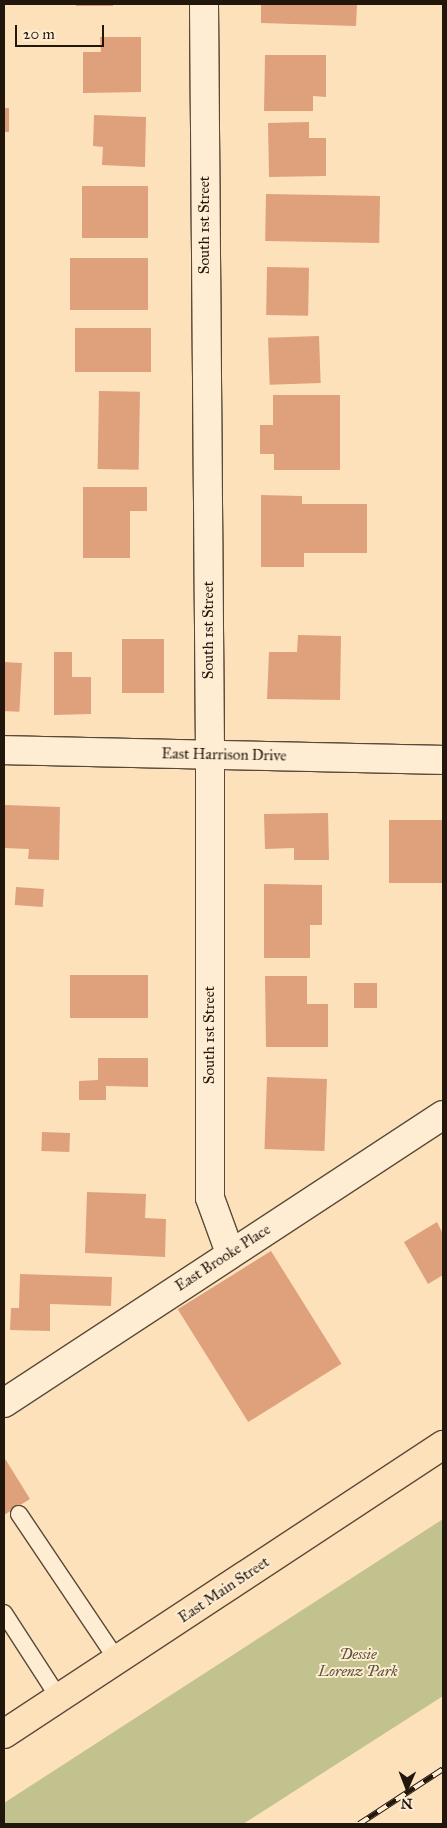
<!DOCTYPE html>
<html>
<head>
<meta charset="utf-8">
<style>
	body { margin:0 }
	#map { position:relative; width:447px; height:1828px; overflow:hidden; background:#fde1bb; font-family:"IM FELL Great Primer",serif }
	div>[style] { position:absolute }
	.green>* { inset:0; background:#c2c28e }
	.building>* { inset:0; background:#dfa07c; transform-origin:0 0 }
	.roads { filter:drop-shadow(1px 0 #594a38) drop-shadow(-1px 0 #594a38) drop-shadow(0 1px #594a38) drop-shadow(0 -1px #594a38) }
	.service>* { height:16px; margin:-8px; padding:0 8px; transform-origin:8px; border-radius:8px; background:#feecd3 }
	.minor>* { height:28px; margin:-14px; padding:0 14px; transform-origin:14px; border-radius:14px; background:#feecd3 }
	.primary>* { height:28px; margin:-14px; padding:0 14px; transform-origin:14px; border-radius:14px; background:#fde1bb }
	.rail>* { height:5.5px; margin-top:-2.75px; transform-origin:0; background:repeating-linear-gradient(90deg,#feecd3 0 11px,#22170d 0 22px); box-sizing:border-box; border-block:1px solid #22170d }
	span { translate:-50% -50%; white-space:nowrap; text-align:center; line-height:1.15; -webkit-text-stroke:4px #feecd3; paint-order:stroke }
	.street-label { font-size:15px; color:#22170d }
	.park-label { font-size:15px; color:#5a533a; font-style:italic }
	.frame { position:absolute; inset:0; border:5px solid #22170d; pointer-events:none }
	.north { position:absolute; left:382px; top:1763px; width:50px; height:50px; -webkit-text-stroke:4px #feecd3; paint-order:stroke; rotate:181deg; font-size:14px; font-weight:700; line-height:20px; text-align:center; color:#22170d }
	.north::after { content:''; display:block; margin:auto; width:18px; height:22px; background:#22170d; clip-path:polygon(50% 0,100% 100%,50% 72%,0 100%) }
	.scale { position:absolute; left:15px; top:25px; width:89px; height:22px; box-sizing:border-box; border:2px solid #22170d; border-top:0; padding-left:6px; font-size:15px; line-height:18px; white-space:nowrap; color:#22170d; -webkit-text-stroke:4px #feecd3; paint-order:stroke }
</style>
</head>
<body>
<div id="map">
	<div class="green">
		<div style="clip-path:polygon(443px 1519px,443px 1696px,243px 1824px,4px 1824px,4px 1803px)"></div>
	</div>
	<div class="building">
		<div style="left:76px;top:4px;width:37px;height:2px"></div>
		<div style="clip-path:polygon(261px 4px,357px 4px,356px 26px,261px 23px)"></div>
		<div style="clip-path:polygon(100px 37px,141px 37px,141px 92px,83px 93px,83px 52px,101px 52px)"></div>
		<div style="clip-path:polygon(265px 55px,326px 55px,326px 97px,313px 96px,313px 111px,264px 111px)"></div>
		<div style="left:4px;top:108px;width:5px;height:24px"></div>
		<div style="clip-path:polygon(94px 115px,146px 117px,145px 167px,102px 165px,103px 147px,93px 146px)"></div>
		<div style="clip-path:polygon(309px 122px,309px 138px,326px 138px,326px 176px,269px 177px,268px 123px)"></div>
		<div style="left:82px;top:186px;width:66px;height:52px"></div>
		<div style="left:266px;top:194px;width:114px;height:47px;rotate:1deg"></div>
		<div style="left:70px;top:258px;width:78px;height:52px"></div>
		<div style="left:267px;top:267px;width:42px;height:48px;rotate:1deg"></div>
		<div style="left:75px;top:328px;width:76px;height:44px"></div>
		<div style="left:319px;top:336px;width:47px;height:51px;rotate:88deg"></div>
		<div style="left:99px;top:391px;width:41px;height:78px;rotate:1deg"></div>
		<div style="clip-path:polygon(273px 395px,340px 395px,340px 470px,274px 470px,274px 454px,260px 454px,260px 425px,273px 425px)"></div>
		<div style="clip-path:polygon(83px 487px,147px 487px,147px 511px,130px 511px,130px 558px,83px 558px)"></div>
		<div style="clip-path:polygon(261px 495px,302px 496px,302px 504px,367px 504px,367px 553px,304px 553px,304px 567px,261px 567px)"></div>
		<div style="clip-path:polygon(298px 635px,341px 636px,340px 700px,267px 699px,269px 652px,297px 652px)"></div>
		<div style="left:164px;top:639px;width:54px;height:42px;rotate:90deg"></div>
		<div style="clip-path:polygon(54px 652px,72px 652px,72px 677px,91px 677px,91px 714px,54px 715px)"></div>
		<div style="left:4px;top:662px;width:18px;height:49px;rotate:3deg"></div>
		<div style="clip-path:polygon(5px 805px,60px 807px,59px 860px,28px 859px,29px 849px,4px 848px)"></div>
		<div style="clip-path:polygon(328px 813px,329px 860px,294px 860px,294px 848px,265px 849px,264px 814px)"></div>
		<div style="left:389px;top:820px;width:54px;height:63px"></div>
		<div style="clip-path:polygon(264px 884px,322px 885px,322px 925px,310px 925px,310px 958px,264px 958px)"></div>
		<div style="left:16px;top:887px;width:28px;height:18px;rotate:4deg"></div>
		<div style="left:70px;top:975px;width:78px;height:43px"></div>
		<div style="clip-path:polygon(265px 976px,307px 976px,307px 1004px,328px 1004px,328px 1047px,266px 1047px)"></div>
		<div style="left:354px;top:983px;width:23px;height:25px"></div>
		<div style="clip-path:polygon(98px 1058px,148px 1058px,148px 1087px,106px 1086px,106px 1100px,79px 1100px,79px 1081px,98px 1080px)"></div>
		<div style="left:267px;top:1077px;width:60px;height:72px;rotate:2deg"></div>
		<div style="left:42px;top:1132px;width:28px;height:19px;rotate:2deg"></div>
		<div style="clip-path:polygon(87px 1192px,146px 1194px,145px 1218px,166px 1219px,165px 1257px,85px 1253px)"></div>
		<div style="clip-path:polygon(437px 1222px,443px 1234px,443px 1275px,428px 1284px,404px 1242px)"></div>
		<div style="left:271px;top:1251px;width:133px;height:110px;rotate:58deg"></div>
		<div style="clip-path:polygon(20px 1274px,112px 1277px,111px 1306px,50px 1304px,50px 1331px,10px 1330px,11px 1308px,19px 1308px)"></div>
		<div style="clip-path:polygon(4px 1457px,30px 1499px,4px 1515px)"></div>
	</div>
	<div class="roads">
		<div class="service">
			<div style="left:19px;top:1514px;width:176px;rotate:56.1deg"></div>
			<div style="left:4px;top:1613px;width:101px;rotate:57.1deg"></div>
		</div>
		<div class="minor">
			<div style="left:204px;top:4px;width:751px;rotate:89.54deg"></div>
			<div style="left:210px;top:755px;width:443px;rotate:90deg"></div>
			<div style="left:210px;top:1198px;width:59px;rotate:70deg"></div>
			<div style="left:4px;top:750px;width:439px;rotate:1.3deg"></div>
			<div style="left:4px;top:1403px;width:525px;rotate:-33.27deg"></div>
		</div>
		<div class="primary">
			<div style="left:4px;top:1734px;width:526px;rotate:-33.36deg"></div>
		</div>
	</div>
	<div class="rail">
		<div style="left:359px;top:1824px;width:100px;rotate:-33.2deg"></div>
	</div>
	<div class="street-label">
		<span style="left:205px;top:225px;rotate:-90deg">South 1st Street</span>
		<span style="left:209px;top:630px;rotate:-90deg">South 1st Street</span>
		<span style="left:224px;top:755px;rotate:1deg">East Harrison Drive</span>
		<span style="left:210px;top:1035px;rotate:-90deg">South 1st Street</span>
		<span style="left:223px;top:1258px;rotate:-33deg">East Brooke Place</span>
		<span style="left:224px;top:1590px;rotate:-34deg">East Main Street</span>
	</div>
	<div class="park-label">
		<span style="left:358px;top:1663px">Dessie<br>Lorenz Park</span>
	</div>
	<div class="frame"></div>
	<div class="north">N</div>
	<div class="scale">20 m</div>
</div>
</body>
</html>
